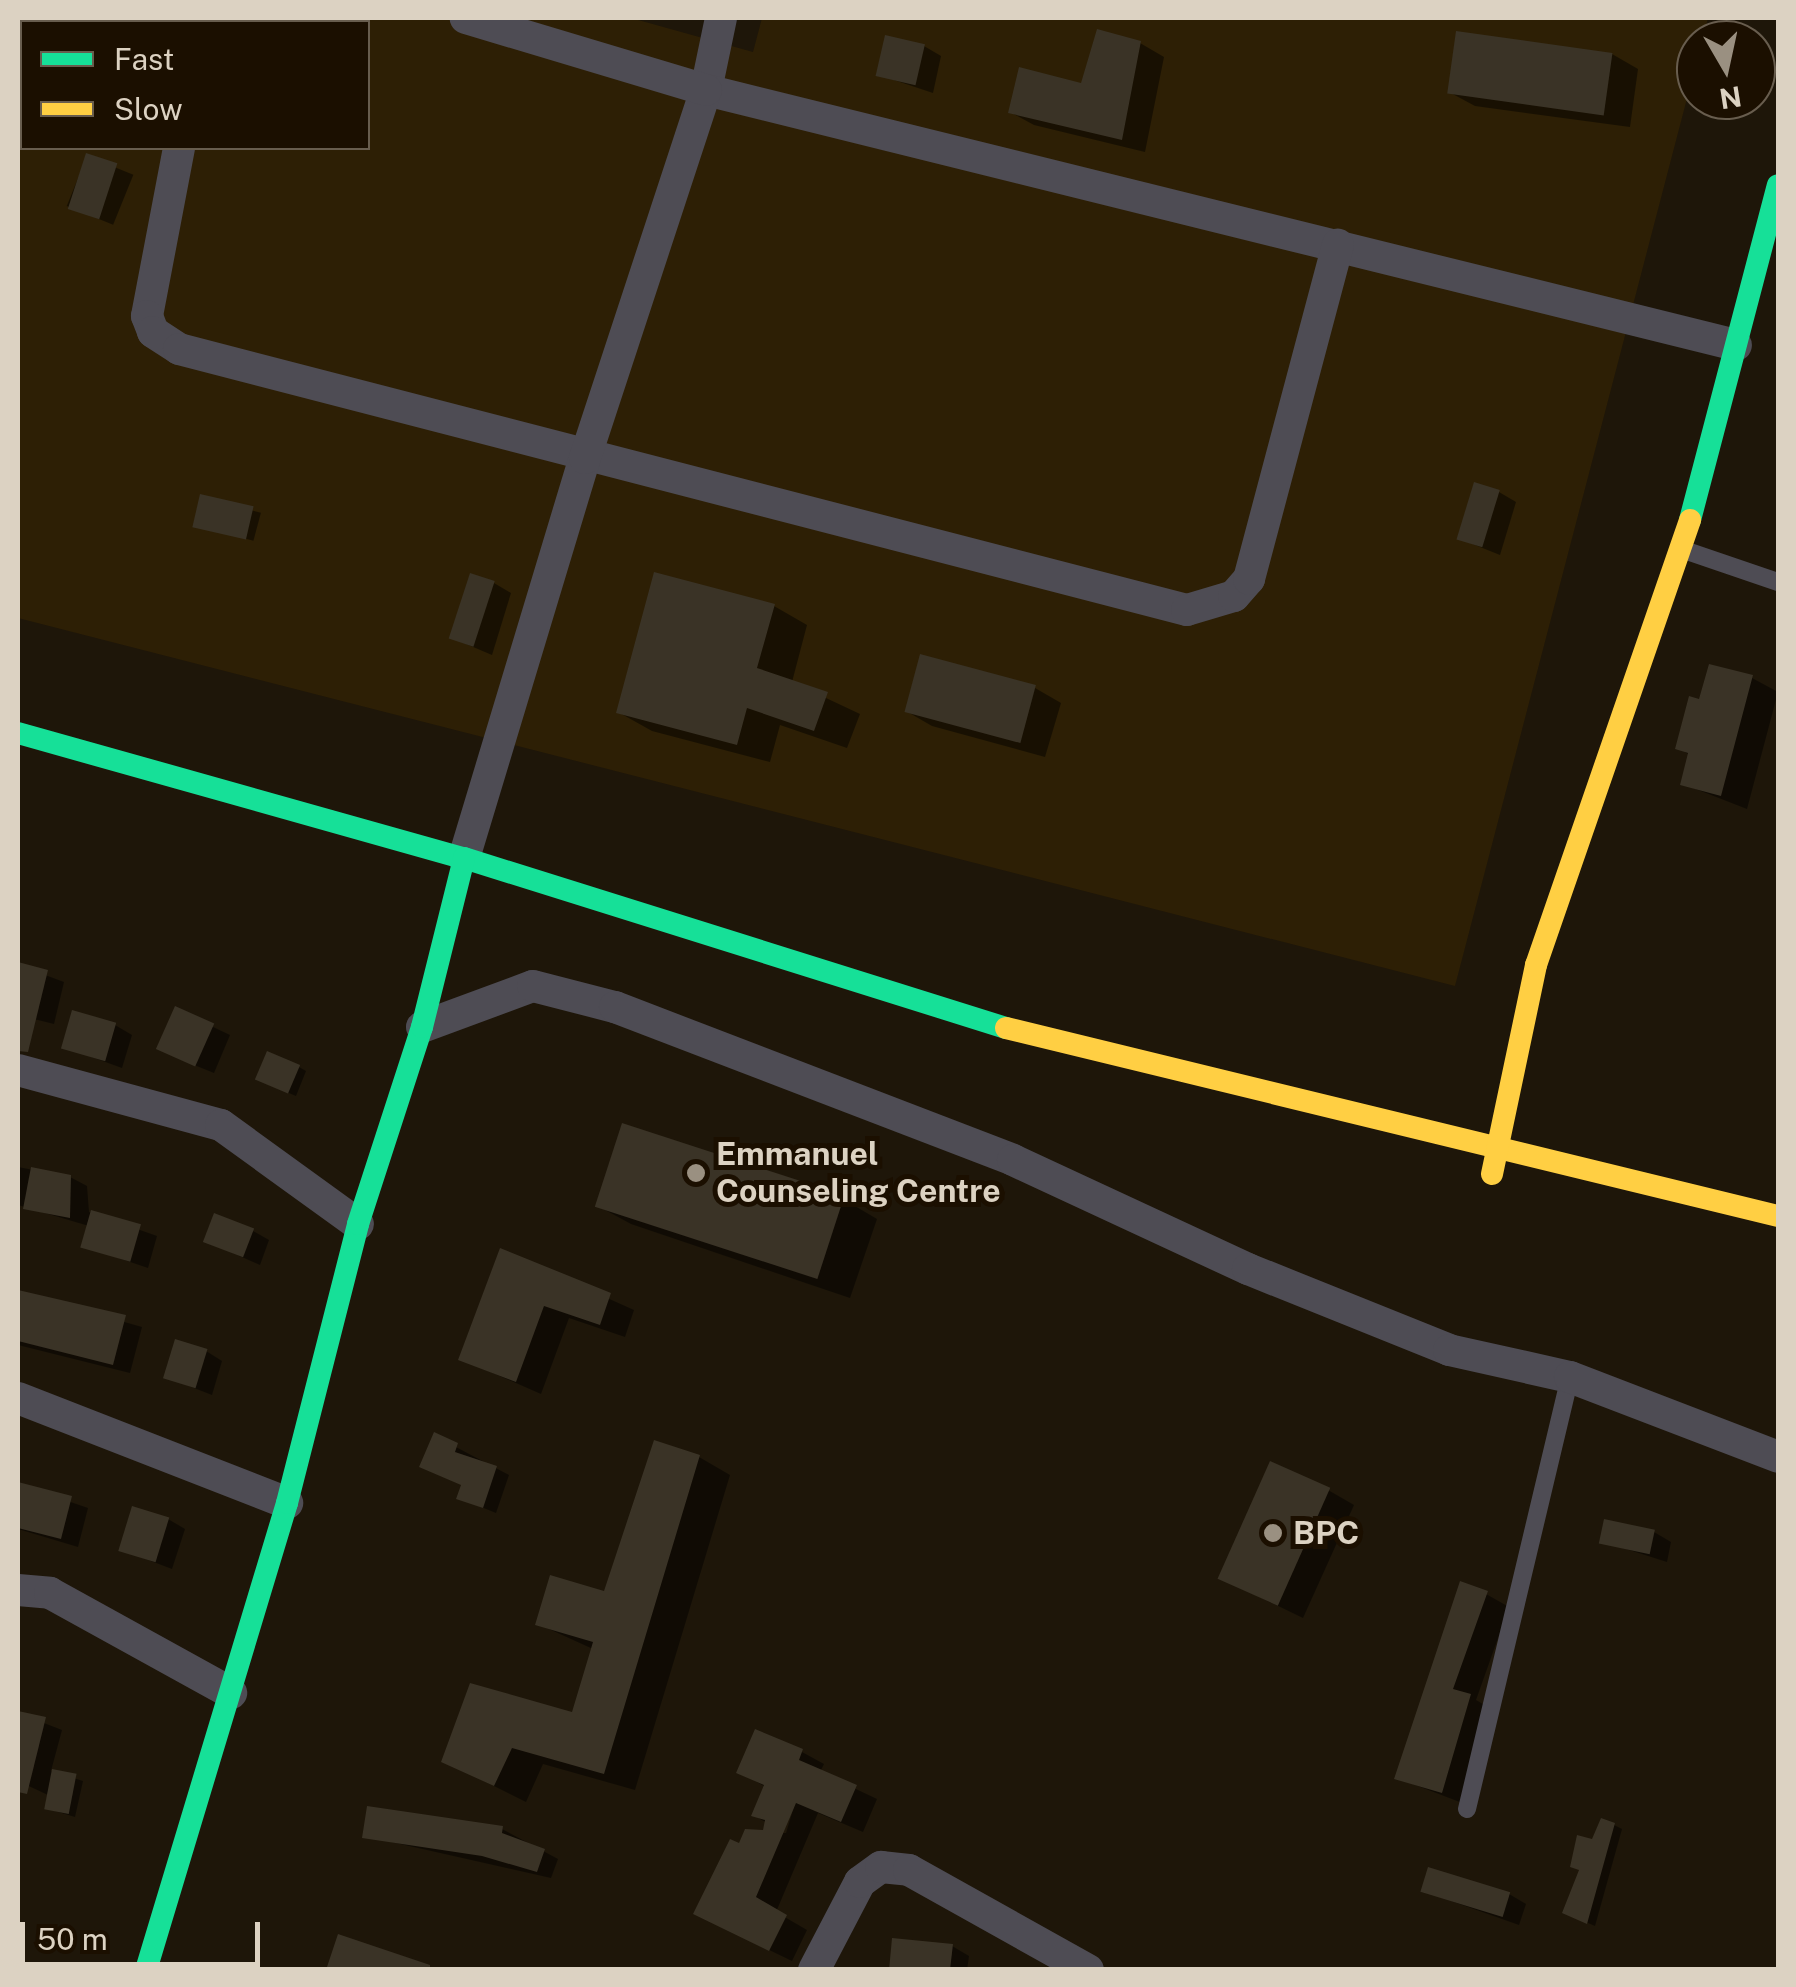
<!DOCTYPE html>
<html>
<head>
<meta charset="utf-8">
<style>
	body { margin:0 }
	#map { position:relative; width:1796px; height:1987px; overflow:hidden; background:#1e1609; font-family:"Public Sans",sans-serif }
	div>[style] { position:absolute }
	.built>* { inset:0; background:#2d1f05 }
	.shadow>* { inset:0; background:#0007; transform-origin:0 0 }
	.building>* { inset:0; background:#3a3326; transform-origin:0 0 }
	.lane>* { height:18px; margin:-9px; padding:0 9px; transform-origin:9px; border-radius:9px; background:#4e4c54 }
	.street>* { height:32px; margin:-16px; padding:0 16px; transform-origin:16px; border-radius:16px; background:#4e4c54 }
	.fast>* { height:22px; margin:-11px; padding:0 11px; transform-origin:11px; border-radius:11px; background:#16e098 }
	.slow>* { height:22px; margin:-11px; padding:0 11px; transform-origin:11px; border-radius:11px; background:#ffcf43 }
	.dots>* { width:28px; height:28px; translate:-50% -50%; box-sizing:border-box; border:5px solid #1b0f00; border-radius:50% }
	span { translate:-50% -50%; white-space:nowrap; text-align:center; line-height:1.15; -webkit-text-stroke:10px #1b0f00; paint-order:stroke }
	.poi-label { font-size:32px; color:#dcd2c2; font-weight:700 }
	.left { translate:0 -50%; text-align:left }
	.frame { position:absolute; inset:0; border:20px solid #dcd2c2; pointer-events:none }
	.legend { position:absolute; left:20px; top:20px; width:350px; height:130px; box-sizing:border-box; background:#1b0f00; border:2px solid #685d4e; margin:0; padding:12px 18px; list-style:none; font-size:30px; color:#dcd2c2 }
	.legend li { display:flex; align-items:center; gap:20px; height:50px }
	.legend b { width:50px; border:2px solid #685d4e }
	.north { position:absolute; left:1676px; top:20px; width:100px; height:100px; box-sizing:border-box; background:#1b0f00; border:2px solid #685d4e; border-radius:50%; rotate:171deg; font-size:28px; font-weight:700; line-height:40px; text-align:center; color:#dcd2c2 }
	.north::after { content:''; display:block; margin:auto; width:35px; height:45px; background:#9a9081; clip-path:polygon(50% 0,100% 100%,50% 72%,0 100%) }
	.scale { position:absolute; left:20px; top:1922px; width:240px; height:45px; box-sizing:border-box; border:5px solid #dcd2c2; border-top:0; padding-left:12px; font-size:30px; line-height:35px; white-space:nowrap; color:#dcd2c2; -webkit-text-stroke:8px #1b0f00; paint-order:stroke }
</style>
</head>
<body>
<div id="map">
	<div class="built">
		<div style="clip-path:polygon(evenodd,18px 18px,631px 18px,753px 52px,762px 18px,1708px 18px,1702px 40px,1696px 40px,1696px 64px,1455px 986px,18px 618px,18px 18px,22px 22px,368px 22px,368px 148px,22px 148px,22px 22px)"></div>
	</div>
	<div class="shadow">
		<div style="clip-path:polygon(98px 18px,126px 18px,138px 22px,97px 22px)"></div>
		<div style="clip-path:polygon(1140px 43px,1164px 57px,1145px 152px,1034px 125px,1010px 112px,1083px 86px)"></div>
		<div style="clip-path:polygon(924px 46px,941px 56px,933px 93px,879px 75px)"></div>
		<div style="clip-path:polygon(1612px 54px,1638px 69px,1630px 127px,1475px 106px,1449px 92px)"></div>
		<div style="left:87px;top:156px;width:50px;height:54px;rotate:22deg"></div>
		<div style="clip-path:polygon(1499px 492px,1516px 502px,1500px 555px,1460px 539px)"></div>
		<div style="left:202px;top:497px;width:61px;height:29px;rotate:15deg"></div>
		<div style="clip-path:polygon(494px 583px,511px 593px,492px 655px,452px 638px)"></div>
		<div style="clip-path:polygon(774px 606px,807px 625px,792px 682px,860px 714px,847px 748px,780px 725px,770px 762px,652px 731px,618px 712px)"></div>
		<div style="clip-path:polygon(1752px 678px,1778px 692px,1747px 809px,1683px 784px,1690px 755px,1678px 748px,1701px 702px)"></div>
		<div style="clip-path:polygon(1035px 688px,1061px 703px,1045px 757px,932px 726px,906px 711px)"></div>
		<div style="clip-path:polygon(18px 965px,64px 982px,54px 1024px,18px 1015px)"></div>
		<div style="clip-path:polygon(177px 1010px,230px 1035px,214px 1073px,177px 1058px)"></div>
		<div style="clip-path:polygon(115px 1025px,132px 1035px,122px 1068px,64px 1047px)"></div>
		<div style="clip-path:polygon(299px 1067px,306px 1071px,296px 1096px,265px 1083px)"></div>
		<div style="clip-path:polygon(18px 1167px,70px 1177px,87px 1186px,89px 1212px,157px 1236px,148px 1268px,83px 1246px,89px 1226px,18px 1205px)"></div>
		<div style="clip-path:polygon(843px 1199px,877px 1219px,850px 1298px,631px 1224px,596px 1205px)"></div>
		<div style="clip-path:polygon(253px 1231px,269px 1240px,260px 1265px,206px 1241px)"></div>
		<div style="clip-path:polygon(502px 1251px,634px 1310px,625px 1337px,569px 1318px,541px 1394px,461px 1359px)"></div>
		<div style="clip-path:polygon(18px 1292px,142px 1327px,130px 1373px,18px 1345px)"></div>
		<div style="clip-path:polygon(206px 1351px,222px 1361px,212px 1395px,166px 1377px)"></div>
		<div style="clip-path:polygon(435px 1436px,509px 1475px,496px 1513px,459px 1498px,464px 1485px)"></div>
		<div style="clip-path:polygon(699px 1457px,730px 1475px,635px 1790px,543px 1764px,526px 1802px,444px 1761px,574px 1715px,593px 1649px,538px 1624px,605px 1594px)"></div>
		<div style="clip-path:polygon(18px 1484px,88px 1508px,78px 1547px,18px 1529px)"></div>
		<div style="clip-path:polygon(1328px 1490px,1354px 1505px,1303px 1618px,1220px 1578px)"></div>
		<div style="clip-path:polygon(168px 1519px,185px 1529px,172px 1569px,122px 1550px)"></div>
		<div style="clip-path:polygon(1654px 1532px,1671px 1542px,1667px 1562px,1601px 1541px)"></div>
		<div style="clip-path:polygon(1486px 1594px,1509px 1607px,1476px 1700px,1493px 1710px,1465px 1804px,1397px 1778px)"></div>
		<div style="clip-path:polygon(18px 1713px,62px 1730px,51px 1771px,83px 1781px,75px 1817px,45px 1808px,48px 1795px,18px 1781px)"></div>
		<div style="clip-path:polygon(evenodd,756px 1732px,802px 1752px,824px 1764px,820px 1772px,877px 1799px,863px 1832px,818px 1813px,776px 1912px,807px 1930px,792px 1961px,718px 1925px,740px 1847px,766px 1832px,767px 1823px,754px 1815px,766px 1787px,739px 1772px,756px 1732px,799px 1790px,786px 1833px,780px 1833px,799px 1790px)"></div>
		<div style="clip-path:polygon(1614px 1825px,1622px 1829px,1595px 1926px,1572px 1916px,1593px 1842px)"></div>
		<div style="clip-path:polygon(502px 1829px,558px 1859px,551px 1878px,365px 1836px)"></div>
		<div style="clip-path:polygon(1423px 1891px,1509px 1894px,1526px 1904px,1519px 1925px)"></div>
		<div style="clip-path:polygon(952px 1946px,969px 1956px,967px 1970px,892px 1970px)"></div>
	</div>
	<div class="building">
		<div style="clip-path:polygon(1097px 29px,1141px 41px,1122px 140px,1008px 113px,1019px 67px,1081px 83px)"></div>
		<div style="left:1456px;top:31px;width:158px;height:63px;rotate:8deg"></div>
		<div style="left:885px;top:35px;width:41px;height:42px;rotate:13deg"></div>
		<div style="left:86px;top:153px;width:33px;height:59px;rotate:18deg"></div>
		<div style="left:1474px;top:482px;width:27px;height:60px;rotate:17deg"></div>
		<div style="left:200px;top:494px;width:55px;height:34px;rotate:13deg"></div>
		<div style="clip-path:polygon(654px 572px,775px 604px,757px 668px,828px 692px,814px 731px,747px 708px,737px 745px,616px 713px)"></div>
		<div style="left:470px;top:573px;width:26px;height:69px;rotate:18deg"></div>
		<div style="left:920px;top:654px;width:120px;height:60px;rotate:15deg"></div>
		<div style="clip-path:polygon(1709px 664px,1753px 675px,1721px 796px,1680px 785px,1688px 753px,1675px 749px,1689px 696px,1699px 699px)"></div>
		<div style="clip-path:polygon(18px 962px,48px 970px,28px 1052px,18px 1051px)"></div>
		<div style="left:175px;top:1006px;width:43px;height:47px;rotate:24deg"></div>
		<div style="left:72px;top:1010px;width:46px;height:40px;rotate:16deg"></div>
		<div style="left:267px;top:1051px;width:36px;height:31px;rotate:23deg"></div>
		<div style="left:622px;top:1123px;width:234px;height:88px;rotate:18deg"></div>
		<div style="clip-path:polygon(31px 1167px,71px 1175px,70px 1218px,23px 1209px)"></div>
		<div style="left:91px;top:1210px;width:52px;height:39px;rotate:16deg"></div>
		<div style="left:214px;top:1213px;width:43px;height:31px;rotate:21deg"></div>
		<div style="clip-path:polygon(500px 1248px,611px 1293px,600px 1325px,544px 1306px,516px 1382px,458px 1360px)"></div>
		<div style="clip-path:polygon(18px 1290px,126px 1315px,113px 1365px,18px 1341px)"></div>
		<div style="left:175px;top:1339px;width:34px;height:41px;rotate:17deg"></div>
		<div style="clip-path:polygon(434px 1432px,458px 1443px,455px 1452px,497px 1466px,483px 1508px,456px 1499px,461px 1485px,419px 1467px)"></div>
		<div style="clip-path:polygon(654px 1440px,700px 1455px,604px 1774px,512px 1748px,494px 1786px,441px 1762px,470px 1683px,572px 1712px,593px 1642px,535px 1625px,550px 1575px,604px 1591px)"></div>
		<div style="left:1270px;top:1461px;width:66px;height:129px;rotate:24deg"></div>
		<div style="clip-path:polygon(18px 1482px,72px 1496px,61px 1539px,18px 1528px)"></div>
		<div style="left:132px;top:1506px;width:39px;height:47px;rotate:17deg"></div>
		<div style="left:1604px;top:1519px;width:52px;height:25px;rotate:12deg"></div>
		<div style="clip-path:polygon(1460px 1581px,1488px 1591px,1453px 1689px,1471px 1694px,1442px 1793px,1394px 1779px)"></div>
		<div style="clip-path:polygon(18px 1711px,46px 1717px,27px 1794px,18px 1792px)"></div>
		<div style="clip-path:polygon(755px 1729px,803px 1749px,799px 1760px,857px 1785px,841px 1822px,796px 1803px,756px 1897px,787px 1915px,769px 1951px,693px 1914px,730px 1839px,739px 1843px,745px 1829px,763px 1830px,765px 1820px,751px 1816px,764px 1785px,736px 1773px)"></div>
		<div style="left:52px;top:1769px;width:25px;height:41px;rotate:11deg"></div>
		<div style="clip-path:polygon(367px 1806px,503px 1826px,502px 1833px,545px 1849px,537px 1872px,482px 1856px,362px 1838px)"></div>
		<div style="clip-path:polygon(1601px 1818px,1615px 1823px,1587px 1924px,1562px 1913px,1579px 1870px,1570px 1867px,1577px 1835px,1592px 1839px)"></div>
		<div style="left:1428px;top:1867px;width:86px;height:26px;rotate:17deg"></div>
		<div style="clip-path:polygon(338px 1934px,430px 1965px,430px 1970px,326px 1970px)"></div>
		<div style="clip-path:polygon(892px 1938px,953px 1944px,950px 1970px,889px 1970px)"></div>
	</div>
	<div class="lane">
		<div style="left:1684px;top:550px;width:99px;rotate:18.8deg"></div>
		<div style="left:1467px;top:1809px;width:444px;rotate:-76.6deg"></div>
	</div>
	<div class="street">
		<div style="left:721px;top:18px;width:74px;rotate:101.8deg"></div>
		<div style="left:706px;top:90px;width:1061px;rotate:13.91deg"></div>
		<div style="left:204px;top:22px;width:4px;rotate:-76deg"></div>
		<div style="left:179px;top:148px;width:171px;rotate:100.8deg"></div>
		<div style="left:147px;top:316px;width:17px;rotate:69deg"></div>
		<div style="left:153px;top:332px;width:31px;rotate:33deg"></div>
		<div style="left:179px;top:349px;width:1041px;rotate:14.52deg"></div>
		<div style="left:1187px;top:610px;width:49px;rotate:-16.6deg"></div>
		<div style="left:1234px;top:596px;width:23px;rotate:-49deg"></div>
		<div style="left:1249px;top:579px;width:346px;rotate:-75.1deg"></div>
		<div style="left:464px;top:858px;width:418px;rotate:-73.2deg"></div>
		<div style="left:585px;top:458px;width:387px;rotate:-71.8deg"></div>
		<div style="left:706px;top:90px;width:251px;rotate:-163.3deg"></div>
		<div style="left:422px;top:1027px;width:118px;rotate:-20.3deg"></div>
		<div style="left:533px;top:986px;width:85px;rotate:14.4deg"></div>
		<div style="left:615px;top:1007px;width:426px;rotate:21deg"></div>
		<div style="left:1013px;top:1160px;width:259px;rotate:24.9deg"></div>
		<div style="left:1248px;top:1269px;width:217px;rotate:21.9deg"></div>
		<div style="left:1449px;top:1350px;width:124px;rotate:12.6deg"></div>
		<div style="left:1570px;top:1377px;width:223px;rotate:21deg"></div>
		<div style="left:18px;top:1070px;width:210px;rotate:15.2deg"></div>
		<div style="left:221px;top:1125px;width:169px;rotate:35.9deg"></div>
		<div style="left:18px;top:1398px;width:289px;rotate:21.3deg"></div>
		<div style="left:18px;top:1590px;width:32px;rotate:5deg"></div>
		<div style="left:50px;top:1593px;width:207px;rotate:28.9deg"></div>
		<div style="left:814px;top:1970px;width:99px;rotate:-62.4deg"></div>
		<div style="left:860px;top:1882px;width:26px;rotate:-36deg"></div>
		<div style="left:881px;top:1867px;width:28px;rotate:6deg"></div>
		<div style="left:909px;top:1870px;width:205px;rotate:29.2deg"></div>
	</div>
	<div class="fast">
		<div style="left:1690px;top:520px;width:346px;rotate:-75.3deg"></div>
		<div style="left:18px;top:733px;width:463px;rotate:15.7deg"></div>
		<div style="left:464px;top:858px;width:568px;rotate:17.41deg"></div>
		<div style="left:146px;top:1970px;width:488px;rotate:-73.2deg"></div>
		<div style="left:287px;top:1503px;width:288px;rotate:-75.7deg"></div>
		<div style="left:358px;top:1224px;width:207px;rotate:-72deg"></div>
		<div style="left:422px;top:1027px;width:174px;rotate:-76deg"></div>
	</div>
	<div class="slow">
		<div style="left:1006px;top:1028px;width:795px;rotate:13.69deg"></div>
		<div style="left:1492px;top:1174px;width:214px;rotate:-78.1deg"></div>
		<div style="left:1536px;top:965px;width:471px;rotate:-70.9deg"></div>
	</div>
	<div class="dots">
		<div style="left:696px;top:1173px;background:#9a9081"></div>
		<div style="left:1273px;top:1533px;background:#9a9081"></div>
	</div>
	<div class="poi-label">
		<span class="left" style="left:716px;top:1173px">Emmanuel<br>Counseling Centre</span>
		<span class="left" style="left:1293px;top:1533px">BPC</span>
	</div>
	<div class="frame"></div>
	<ul class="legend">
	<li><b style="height:12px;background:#16e098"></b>Fast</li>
	<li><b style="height:12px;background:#ffcf43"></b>Slow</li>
	</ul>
	<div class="north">N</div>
	<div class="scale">50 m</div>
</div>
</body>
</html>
